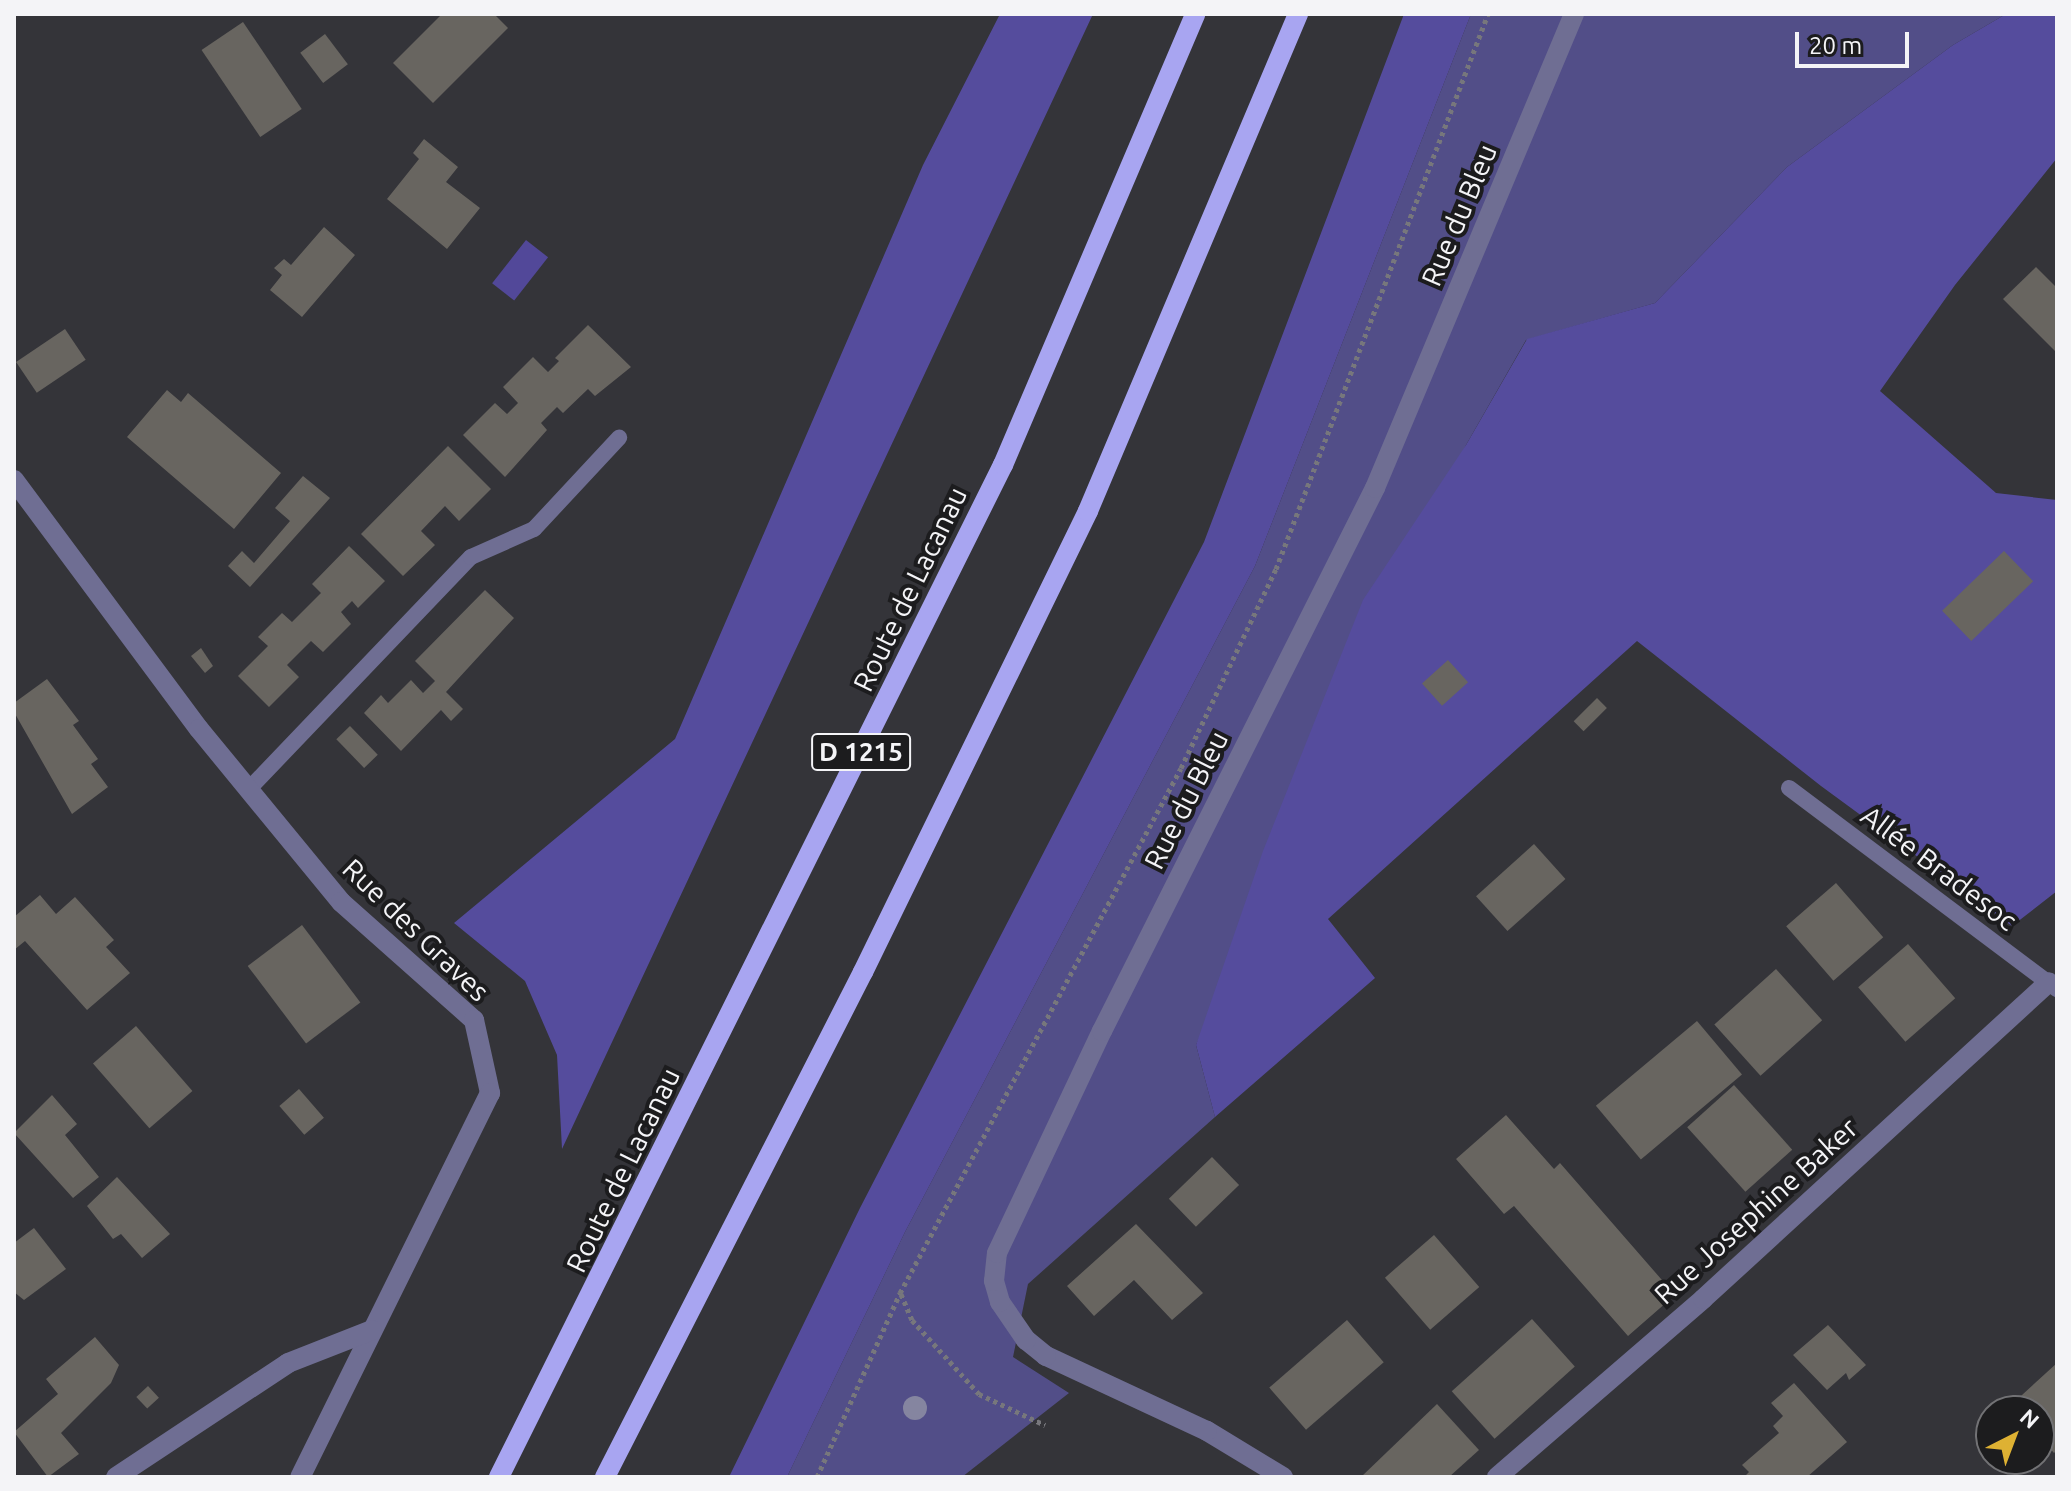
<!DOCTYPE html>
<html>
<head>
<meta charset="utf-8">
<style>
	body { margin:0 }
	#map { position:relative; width:2071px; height:1491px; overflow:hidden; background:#343439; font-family:Ubuntu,sans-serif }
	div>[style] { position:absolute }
	.green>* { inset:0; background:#524e88 }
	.forest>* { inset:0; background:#554c9d }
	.water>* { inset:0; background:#524899; transform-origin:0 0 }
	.building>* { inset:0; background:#686560; transform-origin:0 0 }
	.path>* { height:5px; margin-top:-2.5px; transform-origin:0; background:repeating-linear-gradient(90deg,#77777c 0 4px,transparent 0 8px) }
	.service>* { height:16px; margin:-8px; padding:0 8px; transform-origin:8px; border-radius:8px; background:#6f6e93 }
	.minor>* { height:20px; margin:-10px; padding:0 10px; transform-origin:10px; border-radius:10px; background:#6f6e93 }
	.primary>* { height:20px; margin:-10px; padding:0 10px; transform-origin:10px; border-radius:10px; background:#a8a5f1 }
	.trees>* { width:24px; height:24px; margin:-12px; border-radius:50%; background:#8585a0 }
	span { translate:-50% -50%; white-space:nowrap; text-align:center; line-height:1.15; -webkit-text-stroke:8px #1c1c1e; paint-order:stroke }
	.shield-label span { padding:2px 6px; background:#1c1c1e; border:2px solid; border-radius:6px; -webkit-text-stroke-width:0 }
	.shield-label { font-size:26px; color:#f4f4f7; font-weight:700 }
	.street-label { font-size:28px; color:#f4f4f7 }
	.frame { position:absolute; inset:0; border:16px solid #f4f4f7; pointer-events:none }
	.north { position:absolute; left:1975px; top:1395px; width:80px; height:80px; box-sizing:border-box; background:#1c1c1e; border:2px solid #727275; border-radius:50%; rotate:42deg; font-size:22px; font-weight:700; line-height:32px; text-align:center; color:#f4f4f7 }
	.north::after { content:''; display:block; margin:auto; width:28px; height:36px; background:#deb133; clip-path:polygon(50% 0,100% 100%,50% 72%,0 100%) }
	.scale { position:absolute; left:1795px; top:32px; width:114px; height:36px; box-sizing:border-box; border:4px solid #f4f4f7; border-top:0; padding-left:10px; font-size:24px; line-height:28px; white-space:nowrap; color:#f4f4f7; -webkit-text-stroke:6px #1c1c1e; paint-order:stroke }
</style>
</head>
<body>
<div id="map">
	<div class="green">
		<div style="clip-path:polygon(1471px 14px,2006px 14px,1953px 45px,1787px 167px,1655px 303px,1526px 340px,1466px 445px,1196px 1045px,1215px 1117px,1028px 1284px,1013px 1357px,1069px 1393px,962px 1477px,787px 1477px,905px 1232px,1255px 566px)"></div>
	</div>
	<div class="forest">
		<div style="clip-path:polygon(1000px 14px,1093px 14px,562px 1149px,557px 1055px,525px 981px,454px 923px,675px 739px,923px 165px)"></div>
		<div style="clip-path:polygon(1404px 14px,1471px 14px,1255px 566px,905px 1232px,787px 1477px,729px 1477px,860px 1208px,1204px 542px)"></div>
		<div style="clip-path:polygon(2006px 14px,2057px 14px,2057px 158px,1955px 285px,1880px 391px,1996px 493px,2057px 500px,2057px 891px,2012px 926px,1821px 786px,1637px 641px,1328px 919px,1375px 978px,1215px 1117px,1196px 1045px,1263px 851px,1363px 600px,1466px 445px,1527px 339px,1655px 303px,1787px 167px,1953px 45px)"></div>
	</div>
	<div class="water">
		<div style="left:526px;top:240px;width:28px;height:55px;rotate:38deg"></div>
	</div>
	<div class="building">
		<div style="clip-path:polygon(442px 14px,494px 14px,508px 28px,433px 103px,393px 63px)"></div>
		<div style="left:243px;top:22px;width:105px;height:50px;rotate:56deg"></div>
		<div style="left:325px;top:34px;width:38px;height:31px;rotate:53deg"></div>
		<div style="clip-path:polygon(424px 139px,458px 167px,446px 182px,480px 208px,447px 249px,387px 199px,419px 159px,413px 153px)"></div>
		<div style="clip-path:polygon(324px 227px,355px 255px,302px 317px,270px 290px,282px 275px,274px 268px,284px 259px,291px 265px)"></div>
		<div style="clip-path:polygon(2036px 267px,2057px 288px,2057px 353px,2003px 299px)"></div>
		<div style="clip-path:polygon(588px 325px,631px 367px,595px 396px,588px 389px,563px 413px,557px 407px,541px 423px,547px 430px,505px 477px,463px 435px,495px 403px,507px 414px,518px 403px,503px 387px,533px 357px,548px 372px,559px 361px,555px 358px)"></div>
		<div style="left:65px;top:329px;width:37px;height:59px;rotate:56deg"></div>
		<div style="clip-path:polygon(167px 390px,181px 402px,188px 393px,281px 473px,234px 529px,127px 437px)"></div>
		<div style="clip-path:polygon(448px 446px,491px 489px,459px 521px,445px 506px,421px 531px,435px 545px,403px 576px,361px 534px)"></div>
		<div style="clip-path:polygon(303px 476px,330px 498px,250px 587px,228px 566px,242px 551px,254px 563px,290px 521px,275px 508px)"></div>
		<div style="clip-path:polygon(349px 546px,385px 581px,358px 608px,352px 601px,341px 612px,351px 624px,323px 652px,311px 641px,287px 665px,299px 677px,269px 707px,238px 676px,268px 646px,258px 637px,282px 613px,292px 622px,321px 593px,312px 584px)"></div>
		<div style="left:2004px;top:551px;width:42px;height:86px;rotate:46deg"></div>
		<div style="clip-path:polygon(485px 590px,514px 618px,446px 692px,463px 709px,451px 721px,441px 710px,401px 751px,364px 713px,381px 695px,388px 703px,411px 680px,423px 693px,435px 681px,415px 661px)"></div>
		<div style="clip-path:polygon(201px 648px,213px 666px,205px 673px,191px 656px)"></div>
		<div style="left:1448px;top:660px;width:30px;height:35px;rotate:48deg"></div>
		<div style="clip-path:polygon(47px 679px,79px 721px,73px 725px,98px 759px,91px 764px,108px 787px,72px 814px,14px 712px,14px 703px)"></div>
		<div style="left:1597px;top:698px;width:14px;height:33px;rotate:45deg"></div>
		<div style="left:350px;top:726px;width:40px;height:19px;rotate:46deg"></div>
		<div style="left:1534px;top:844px;width:47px;height:78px;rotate:48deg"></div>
		<div style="left:1836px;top:883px;width:72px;height:66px;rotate:49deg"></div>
		<div style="clip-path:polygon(40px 895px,56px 914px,75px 897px,114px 940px,106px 947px,130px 973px,87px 1010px,25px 941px,14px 950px,14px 917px)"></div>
		<div style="left:302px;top:925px;width:97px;height:68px;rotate:53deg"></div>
		<div style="left:1908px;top:944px;width:72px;height:66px;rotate:49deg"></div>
		<div style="left:1776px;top:969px;width:69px;height:83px;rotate:48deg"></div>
		<div style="left:1697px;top:1021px;width:70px;height:132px;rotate:50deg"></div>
		<div style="left:136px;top:1026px;width:86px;height:57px;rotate:49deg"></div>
		<div style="left:1734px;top:1085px;width:87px;height:63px;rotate:48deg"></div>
		<div style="left:299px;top:1089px;width:38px;height:26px;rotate:49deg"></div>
		<div style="clip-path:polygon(52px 1095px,77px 1124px,65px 1135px,99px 1177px,73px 1198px,14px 1133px)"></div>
		<div style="clip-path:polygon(1506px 1115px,1554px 1169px,1560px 1163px,1675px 1295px,1628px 1336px,1514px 1206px,1504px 1214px,1456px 1159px)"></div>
		<div style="left:1212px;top:1157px;width:39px;height:60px;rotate:46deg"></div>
		<div style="clip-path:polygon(117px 1177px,170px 1234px,142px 1258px,121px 1234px,113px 1239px,87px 1206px)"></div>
		<div style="clip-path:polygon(1136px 1224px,1203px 1293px,1172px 1320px,1134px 1280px,1094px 1316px,1067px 1286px)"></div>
		<div style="clip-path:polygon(34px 1228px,66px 1269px,24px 1300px,14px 1292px,14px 1243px)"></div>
		<div style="left:1434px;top:1235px;width:69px;height:65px;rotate:49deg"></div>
		<div style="left:1532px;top:1319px;width:64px;height:108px;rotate:48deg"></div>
		<div style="left:1347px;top:1320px;width:56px;height:103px;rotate:49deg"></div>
		<div style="clip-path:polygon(1828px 1325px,1866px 1365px,1849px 1380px,1846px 1373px,1827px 1390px,1793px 1355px)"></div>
		<div style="clip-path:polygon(95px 1337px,119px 1365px,111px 1383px,61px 1433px,79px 1454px,48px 1477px,14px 1432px,58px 1394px,46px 1379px)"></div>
		<div style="clip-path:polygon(2057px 1363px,2057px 1450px,2054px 1453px,2039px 1436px,2039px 1411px,2010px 1406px)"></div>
		<div style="clip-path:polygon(1794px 1383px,1847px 1442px,1807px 1477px,1744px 1477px,1749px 1472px,1742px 1465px,1779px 1433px,1773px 1426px,1783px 1416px,1771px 1403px)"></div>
		<div style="left:148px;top:1386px;width:16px;height:16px;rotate:47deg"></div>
		<div style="clip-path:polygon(1437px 1404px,1479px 1450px,1449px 1477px,1361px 1477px)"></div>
	</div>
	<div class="path">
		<div style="left:901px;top:1294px;width:28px;rotate:67deg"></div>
		<div style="left:912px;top:1320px;width:100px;rotate:47.8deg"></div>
		<div style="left:979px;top:1394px;width:73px;rotate:25.2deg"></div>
		<div style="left:817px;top:1477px;width:202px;rotate:-65.7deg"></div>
		<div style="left:900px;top:1293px;width:595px;rotate:-61.84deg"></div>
		<div style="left:1181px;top:768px;width:221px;rotate:-64.5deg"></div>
		<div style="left:1276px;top:569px;width:594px;rotate:-69.09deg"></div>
	</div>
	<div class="service">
		<div style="left:1789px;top:788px;width:335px;rotate:36.9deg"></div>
		<div style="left:249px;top:789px;width:321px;rotate:-46.3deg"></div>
		<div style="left:471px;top:557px;width:69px;rotate:-24deg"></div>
		<div style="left:534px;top:529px;width:125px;rotate:-47deg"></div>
	</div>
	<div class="minor">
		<div style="left:14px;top:480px;width:310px;rotate:53.4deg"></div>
		<div style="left:199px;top:729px;width:224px;rotate:50.6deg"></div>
		<div style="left:341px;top:902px;width:178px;rotate:41.6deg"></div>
		<div style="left:474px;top:1020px;width:75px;rotate:77.6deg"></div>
		<div style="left:490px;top:1093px;width:428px;rotate:116.3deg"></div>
		<div style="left:116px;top:1477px;width:206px;rotate:-33.5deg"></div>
		<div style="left:288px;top:1363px;width:90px;rotate:-21.4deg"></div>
		<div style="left:1283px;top:1477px;width:89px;rotate:-148.8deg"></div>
		<div style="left:1207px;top:1431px;width:178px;rotate:-155deg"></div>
		<div style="left:1046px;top:1356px;width:26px;rotate:-141deg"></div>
		<div style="left:1026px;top:1340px;width:46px;rotate:-124.4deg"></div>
		<div style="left:1000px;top:1302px;width:22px;rotate:-106deg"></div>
		<div style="left:994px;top:1281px;width:28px;rotate:-84deg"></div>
		<div style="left:997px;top:1253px;width:246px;rotate:-64.7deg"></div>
		<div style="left:1102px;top:1031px;width:608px;rotate:-63.31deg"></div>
		<div style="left:1375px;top:488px;width:514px;rotate:-67.23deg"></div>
		<div style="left:1497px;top:1477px;width:272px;rotate:-40.8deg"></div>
		<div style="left:1703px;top:1299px;width:469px;rotate:-42.5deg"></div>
	</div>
	<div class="primary">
		<div style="left:499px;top:1477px;width:1131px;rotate:-63.53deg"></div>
		<div style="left:1003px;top:465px;width:490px;rotate:-66.9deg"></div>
		<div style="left:605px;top:1477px;width:567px;rotate:-62.94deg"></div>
		<div style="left:863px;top:972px;width:513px;rotate:-63.98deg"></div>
		<div style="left:1088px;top:511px;width:540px;rotate:-67.09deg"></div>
	</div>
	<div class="trees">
		<div style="left:915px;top:1408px"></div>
	</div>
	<div class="shield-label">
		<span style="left:861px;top:752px">D 1215</span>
	</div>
	<div class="street-label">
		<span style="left:1459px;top:215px;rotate:-67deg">Rue du Bleu</span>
		<span style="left:910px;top:589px;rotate:-64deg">Route de Lacanau</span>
		<span style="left:1186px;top:800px;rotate:-63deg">Rue du Bleu</span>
		<span style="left:1939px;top:868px;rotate:37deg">Allée Bradesoc</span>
		<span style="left:416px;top:930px;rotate:44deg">Rue des Graves</span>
		<span style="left:623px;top:1170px;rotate:-64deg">Route de Lacanau</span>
		<span style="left:1756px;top:1211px;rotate:-42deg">Rue Josephine Baker</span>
	</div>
	<div class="frame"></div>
	<div class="north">N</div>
	<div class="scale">20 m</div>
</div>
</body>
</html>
